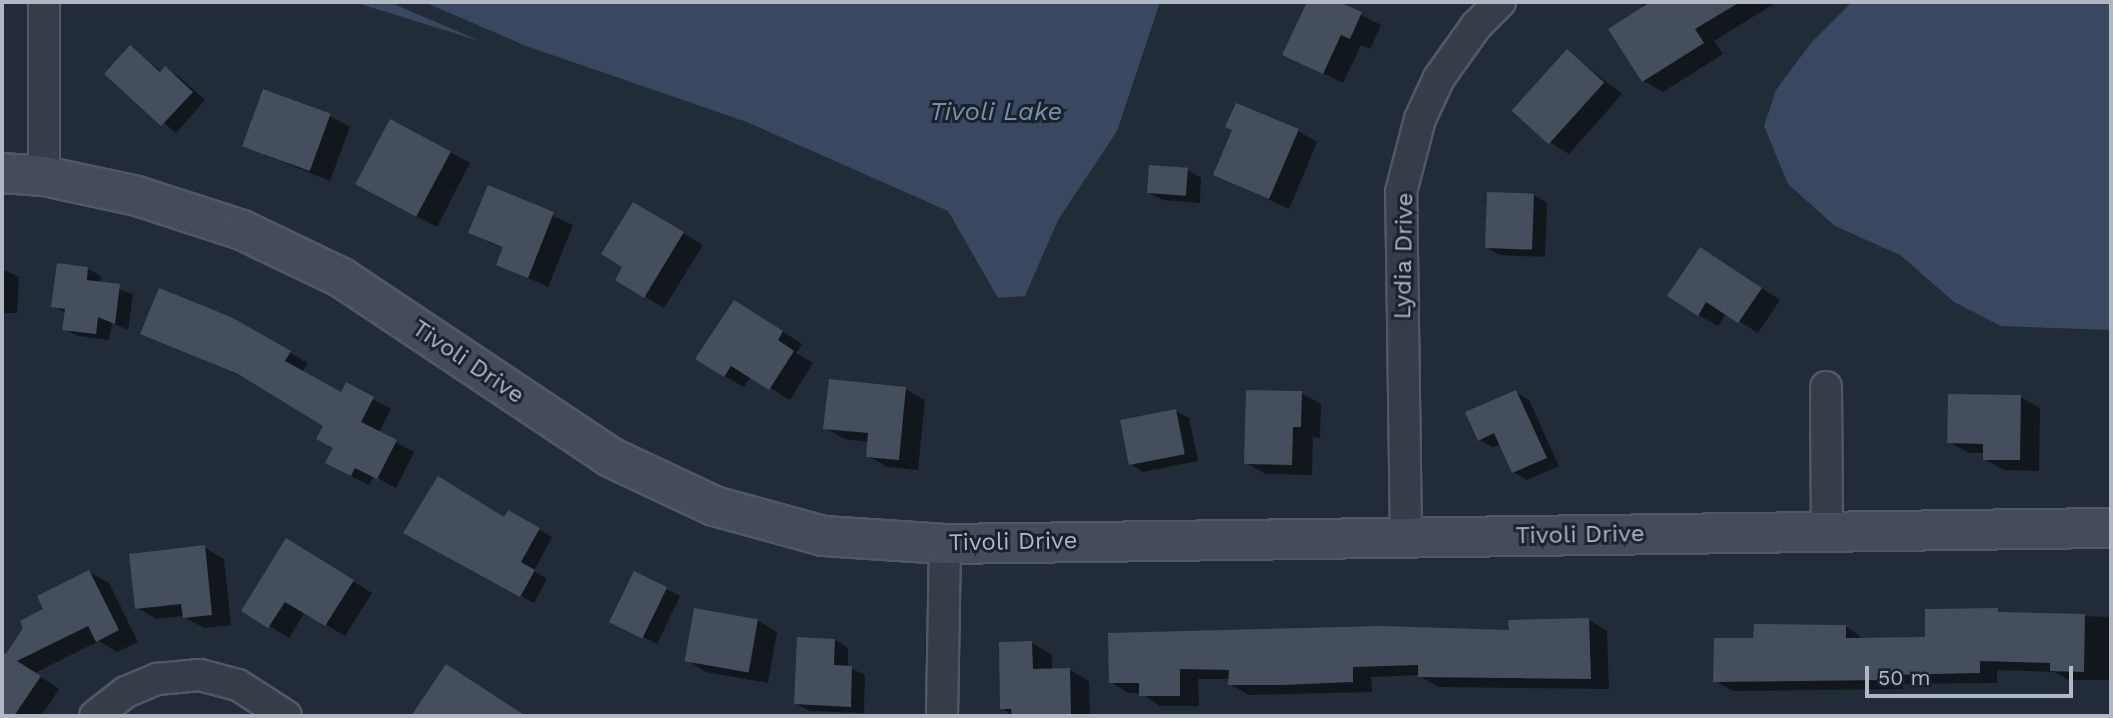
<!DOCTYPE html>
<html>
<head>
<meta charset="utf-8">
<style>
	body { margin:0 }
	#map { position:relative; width:2113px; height:718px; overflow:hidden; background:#222b38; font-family:"Work Sans",sans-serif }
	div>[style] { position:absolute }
	.water>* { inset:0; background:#394860 }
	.shadow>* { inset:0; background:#0007 }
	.building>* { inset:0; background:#444e5c; transform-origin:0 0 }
	.roads { filter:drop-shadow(2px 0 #515863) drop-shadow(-2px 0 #515863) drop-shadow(0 2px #515863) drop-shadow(0 -2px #515863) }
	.street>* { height:30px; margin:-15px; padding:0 15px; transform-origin:15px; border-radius:15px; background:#363d48 }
	.secondary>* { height:38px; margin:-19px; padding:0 19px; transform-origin:19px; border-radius:19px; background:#444c5b }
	span { translate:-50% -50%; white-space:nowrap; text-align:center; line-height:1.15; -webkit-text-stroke:6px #1b222d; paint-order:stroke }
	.street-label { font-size:24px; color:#b1b8c4 }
	.water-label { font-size:26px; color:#7a8eaa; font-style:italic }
	.frame { position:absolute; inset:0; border:4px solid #b1b8c4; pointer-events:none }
	.scale { position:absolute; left:1865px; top:666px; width:208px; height:32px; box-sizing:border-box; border:4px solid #b1b8c4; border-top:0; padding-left:9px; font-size:21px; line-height:24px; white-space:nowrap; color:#b1b8c4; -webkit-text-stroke:5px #1b222d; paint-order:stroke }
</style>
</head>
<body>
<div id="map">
	<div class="water">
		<div style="clip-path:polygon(354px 2px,389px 2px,480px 41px)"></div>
		<div style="clip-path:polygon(424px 2px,1160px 2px,1117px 131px,1058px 220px,1025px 296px,998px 298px,948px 211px,747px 122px,526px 46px)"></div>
		<div style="clip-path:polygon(1852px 2px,2111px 2px,2111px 330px,2001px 326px,1954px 302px,1900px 255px,1835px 226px,1788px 184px,1764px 126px,1776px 90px,1811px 43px)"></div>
	</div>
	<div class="shadow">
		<div style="clip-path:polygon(1309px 2px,1335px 2px,1381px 25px,1370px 49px,1361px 45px,1343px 83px,1285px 54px)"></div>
		<div style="clip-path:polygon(1643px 2px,1777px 2px,1714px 41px,1723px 54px,1663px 92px,1644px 81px)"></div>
		<div style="clip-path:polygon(130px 47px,162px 72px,165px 68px,178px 76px,205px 100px,176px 133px,106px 74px)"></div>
		<div style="clip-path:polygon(1567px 51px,1622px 94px,1569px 154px,1549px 142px)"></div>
		<div style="clip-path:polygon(330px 116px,350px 127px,330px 181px,244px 146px)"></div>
		<div style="clip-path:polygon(1234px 130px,1298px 131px,1317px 142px,1289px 209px,1215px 174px)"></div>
		<div style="clip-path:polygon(450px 152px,470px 163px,437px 227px,377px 196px)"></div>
		<div style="clip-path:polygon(1188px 170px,1201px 178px,1200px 203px,1162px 200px,1148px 192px)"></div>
		<div style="clip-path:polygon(evenodd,489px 187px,573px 225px,548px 287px,498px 264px,504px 249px,470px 232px,489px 187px,489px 239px,512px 248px,510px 251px,489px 243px,489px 239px)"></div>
		<div style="clip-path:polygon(1534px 195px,1547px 203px,1545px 257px,1500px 255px,1486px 247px)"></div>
		<div style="clip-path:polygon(634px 204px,703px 245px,664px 308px,617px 280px,625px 267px)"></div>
		<div style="clip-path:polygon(1720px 261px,1780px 300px,1758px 333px,1726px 313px,1718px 326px,1698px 315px)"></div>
		<div style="clip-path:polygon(59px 265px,88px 269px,101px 276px,100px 283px,133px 294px,128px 330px,112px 323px,109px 340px,78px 336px,64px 329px,66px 313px,53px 306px)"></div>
		<div style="clip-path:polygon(2px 269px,19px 277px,17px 313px,2px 313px)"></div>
		<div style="clip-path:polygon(754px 313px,802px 344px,796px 353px,813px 363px,790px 400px,751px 376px,744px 387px,724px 376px)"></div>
		<div style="clip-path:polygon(230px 319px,308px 363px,302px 372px,342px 394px,347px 385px,391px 409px,379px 433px,414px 452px,396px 488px,374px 476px,369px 485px,345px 473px,326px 425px,255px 382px,142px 333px)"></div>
		<div style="clip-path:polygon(905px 389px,925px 400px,918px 470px,887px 467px,868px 456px,869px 442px,845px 439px,825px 428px)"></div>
		<div style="clip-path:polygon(1516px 392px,1529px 400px,1559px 466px,1527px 480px,1513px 472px,1501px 444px,1493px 447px,1479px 440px)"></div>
		<div style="clip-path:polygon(1301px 393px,1321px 404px,1320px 438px,1313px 437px,1312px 475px,1266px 474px,1246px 463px)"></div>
		<div style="clip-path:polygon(2020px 397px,2040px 408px,2039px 471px,2004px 470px,1984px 459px,1985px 453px,1969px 453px,1949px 442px)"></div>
		<div style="clip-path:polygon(1176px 411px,1189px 418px,1198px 461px,1143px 472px,1130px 464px)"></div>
		<div style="clip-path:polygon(508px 512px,552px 537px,534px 571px,547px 579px,534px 603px,405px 532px,505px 519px)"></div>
		<div style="clip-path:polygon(204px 547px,224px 559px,231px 625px,204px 628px,183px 616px,156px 619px,136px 607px)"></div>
		<div style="clip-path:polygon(306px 552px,372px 593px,345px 636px,305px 612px,289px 638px,243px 610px)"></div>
		<div style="clip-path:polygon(89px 572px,109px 583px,138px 642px,117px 652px,99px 641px,35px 673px,59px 689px,41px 716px,2px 716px,2px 663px,25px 628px)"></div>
		<div style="clip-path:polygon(635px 573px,680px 596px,657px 644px,625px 628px)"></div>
		<div style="clip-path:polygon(1926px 611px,2111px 617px,2111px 680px,2069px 680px,2054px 672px,1997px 670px,1997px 683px,1903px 684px,1903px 689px,1733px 691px,1715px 681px,1755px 640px,1846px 626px,1863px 639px,1927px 639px)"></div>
		<div style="clip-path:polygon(757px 620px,777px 632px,768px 683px,706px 672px,687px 660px)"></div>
		<div style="clip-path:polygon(1589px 620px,1607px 631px,1609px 689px,1438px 687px,1418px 675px,1371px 677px,1372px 692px,1249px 695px,1230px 684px,1230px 679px,1198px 679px,1199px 706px,1160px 706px,1141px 693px,1129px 693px,1111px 682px,1110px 634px,1510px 632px)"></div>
		<div style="clip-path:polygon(835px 640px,848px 648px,848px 667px,865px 675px,864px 713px,810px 711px,796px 704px)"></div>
		<div style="clip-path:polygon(1032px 643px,1052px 655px,1052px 670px,1070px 670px,1089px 681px,1090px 716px,1013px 716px,1002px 708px)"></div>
		<div style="clip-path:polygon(466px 677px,526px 716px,424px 716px,416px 711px)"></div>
	</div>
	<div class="building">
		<div style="clip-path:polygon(1307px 2px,1339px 2px,1362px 12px,1350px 39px,1341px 35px,1323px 74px,1282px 55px)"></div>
		<div style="clip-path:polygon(1650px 2px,1740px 2px,1695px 29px,1704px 43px,1642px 82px,1608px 29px)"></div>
		<div style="clip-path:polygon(130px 45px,160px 72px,165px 66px,193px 92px,161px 126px,104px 74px)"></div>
		<div style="left:1567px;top:49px;width:50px;height:83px;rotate:42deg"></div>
		<div style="left:263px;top:89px;width:72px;height:61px;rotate:20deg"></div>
		<div style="clip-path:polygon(1236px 103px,1299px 129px,1269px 199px,1213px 175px,1232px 130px,1225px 127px)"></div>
		<div style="left:390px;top:119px;width:69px;height:74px;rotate:28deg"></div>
		<div style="left:1149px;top:165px;width:39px;height:28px;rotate:4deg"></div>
		<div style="clip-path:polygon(488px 185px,554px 212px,528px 278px,496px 265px,503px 247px,468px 233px)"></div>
		<div style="left:1487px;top:192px;width:47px;height:56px;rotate:2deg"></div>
		<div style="clip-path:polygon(633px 202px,684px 232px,644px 298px,615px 280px,622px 267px,601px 254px)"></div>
		<div style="clip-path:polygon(1700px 247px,1762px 288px,1738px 323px,1706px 302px,1698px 316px,1667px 296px)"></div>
		<div style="clip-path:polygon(57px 263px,88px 267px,87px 280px,120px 284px,115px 324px,98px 317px,96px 334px,62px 330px,65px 309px,51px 307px)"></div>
		<div style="clip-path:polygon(159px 288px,231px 317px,291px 351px,285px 361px,341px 392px,346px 382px,374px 397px,361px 422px,397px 440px,377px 479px,355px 468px,351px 476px,325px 463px,333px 448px,316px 439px,323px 426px,238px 374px,140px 334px)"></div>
		<div style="clip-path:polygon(734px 300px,783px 331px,778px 340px,794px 351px,769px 390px,731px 366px,724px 377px,695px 359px)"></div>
		<div style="clip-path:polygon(829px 379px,906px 387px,899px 460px,866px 457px,868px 433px,823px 429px)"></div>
		<div style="clip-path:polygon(1246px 390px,1302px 391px,1301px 427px,1293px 427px,1292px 465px,1244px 464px)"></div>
		<div style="clip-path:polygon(1516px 390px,1547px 458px,1512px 473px,1494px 433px,1478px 441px,1465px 412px)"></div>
		<div style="clip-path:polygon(1948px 394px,2021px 395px,2020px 460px,1983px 460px,1983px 444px,1947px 443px)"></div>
		<div style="left:1176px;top:409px;width:46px;height:57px;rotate:79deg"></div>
		<div style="clip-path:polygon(438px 476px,504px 517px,508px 510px,540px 528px,521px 562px,535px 570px,520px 597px,403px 533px)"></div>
		<div style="clip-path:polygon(286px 538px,354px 580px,325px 626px,285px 602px,268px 628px,241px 611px)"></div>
		<div style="clip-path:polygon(205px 545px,212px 615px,183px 618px,181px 604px,135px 609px,129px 554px)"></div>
		<div style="clip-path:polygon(89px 570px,119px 630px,96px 642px,88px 626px,17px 661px,41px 676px,14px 716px,2px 716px,2px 651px,6px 654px,23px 628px,20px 621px,43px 609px,37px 596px)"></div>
		<div style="left:634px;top:571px;width:37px;height:57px;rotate:26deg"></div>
		<div style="left:694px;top:608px;width:65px;height:54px;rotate:10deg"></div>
		<div style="clip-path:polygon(1998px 608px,1998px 612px,2085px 614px,2084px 672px,2050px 671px,2050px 663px,1980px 661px,1980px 673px,1886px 675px,1886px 680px,1713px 682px,1714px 638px,1753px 638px,1754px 624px,1846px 625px,1846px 638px,1925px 637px,1925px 609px)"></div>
		<div style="clip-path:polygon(1589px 618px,1591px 679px,1418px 677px,1418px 665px,1353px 667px,1353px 682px,1281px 685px,1228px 685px,1229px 670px,1180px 669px,1180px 696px,1139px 696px,1139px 683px,1109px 683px,1108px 633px,1382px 626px,1509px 630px,1508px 620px)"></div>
		<div style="clip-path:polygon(797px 637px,835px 639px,834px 665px,852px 666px,851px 707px,794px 704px)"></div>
		<div style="clip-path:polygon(1032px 641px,1033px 669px,1070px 668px,1071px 716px,1012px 716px,1011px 709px,1000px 709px,999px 642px)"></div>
		<div style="clip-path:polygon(446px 664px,526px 716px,411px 716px)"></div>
	</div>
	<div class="roads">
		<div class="street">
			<div style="left:44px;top:2px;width:174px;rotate:90deg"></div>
			<div style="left:1826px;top:387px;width:146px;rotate:89.6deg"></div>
			<div style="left:1406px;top:537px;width:345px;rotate:-90.8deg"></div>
			<div style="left:1401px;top:192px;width:75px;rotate:-75.4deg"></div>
			<div style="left:1420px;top:119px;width:45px;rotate:-65.1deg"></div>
			<div style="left:1439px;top:78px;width:64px;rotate:-54.6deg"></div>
			<div style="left:1476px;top:26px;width:34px;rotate:-45deg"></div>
			<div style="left:95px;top:716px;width:39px;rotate:-38deg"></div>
			<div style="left:126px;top:692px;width:34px;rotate:-23deg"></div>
			<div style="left:157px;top:679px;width:43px;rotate:-5.3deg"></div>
			<div style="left:200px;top:675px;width:39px;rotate:15deg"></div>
			<div style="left:238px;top:685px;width:57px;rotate:32.9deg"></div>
			<div style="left:942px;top:716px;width:172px;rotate:-89deg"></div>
		</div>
		<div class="secondary">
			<div style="left:2px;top:173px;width:42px;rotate:4.1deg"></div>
			<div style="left:44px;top:176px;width:95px;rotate:12.1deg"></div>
			<div style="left:137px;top:196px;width:110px;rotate:17.9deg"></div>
			<div style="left:242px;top:230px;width:111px;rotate:25.6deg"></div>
			<div style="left:342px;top:278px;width:322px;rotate:33.7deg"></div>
			<div style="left:610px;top:457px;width:115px;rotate:25.2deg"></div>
			<div style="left:714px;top:506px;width:114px;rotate:15.3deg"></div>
			<div style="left:824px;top:536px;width:121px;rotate:3.8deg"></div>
			<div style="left:945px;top:544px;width:1166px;rotate:-0.79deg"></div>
		</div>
	</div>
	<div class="street-label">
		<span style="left:1404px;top:256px;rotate:-89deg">Lydia Drive</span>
		<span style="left:468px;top:362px;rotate:34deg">Tivoli Drive</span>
		<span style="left:1580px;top:535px;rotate:-1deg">Tivoli Drive</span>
		<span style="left:1013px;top:542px;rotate:-1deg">Tivoli Drive</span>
	</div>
	<div class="water-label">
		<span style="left:996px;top:112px">Tivoli Lake</span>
	</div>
	<div class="frame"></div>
	<div class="scale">50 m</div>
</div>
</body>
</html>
